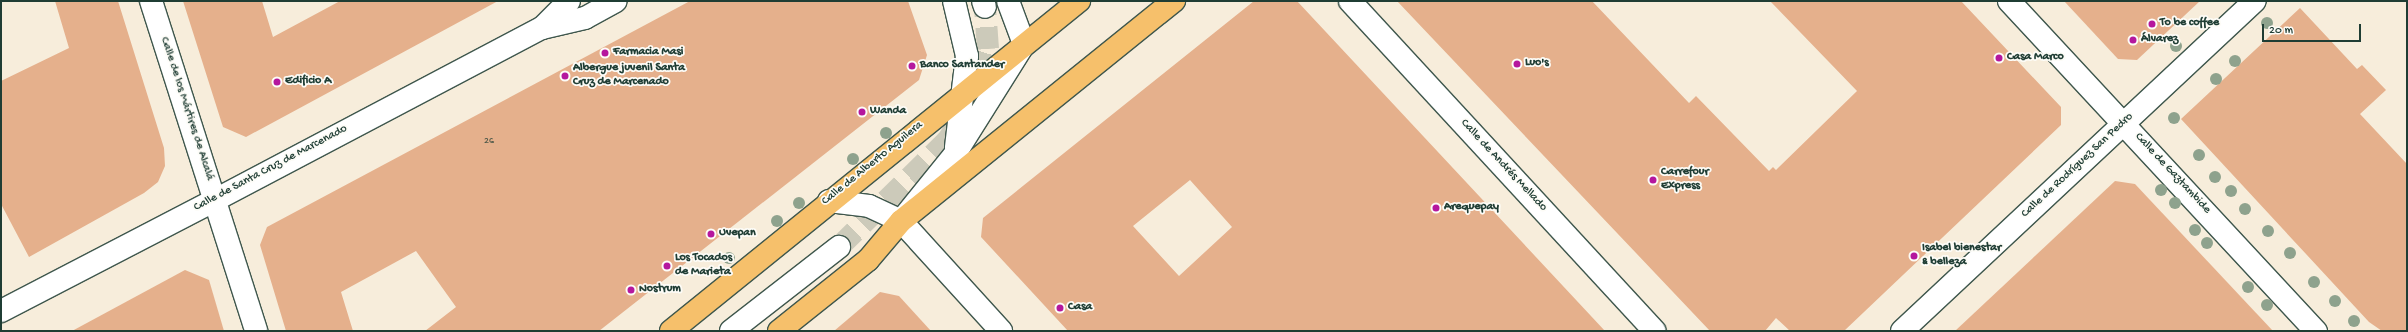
<!DOCTYPE html>
<html>
<head>
<meta charset="utf-8">
<style>
	body { margin:0 }
	#map { position:relative; width:2408px; height:332px; overflow:hidden; background:#f7eddb; font-family:"Gochi Hand",sans-serif }
	div>[style] { position:absolute }
	.building>* { inset:0; background:#e5b08c }
	.minor-tunnel>* { height:22px; margin-top:-11px; transform-origin:0; background:repeating-linear-gradient(90deg,#cccaba 0 22px,transparent 0 33px) }
	.roads { filter:drop-shadow(1px 0 #3f574d) drop-shadow(-1px 0 #3f574d) drop-shadow(0 1px #3f574d) drop-shadow(0 -1px #3f574d) }
	.minor>* { height:22px; margin:-11px; padding:0 11px; transform-origin:11px; border-radius:11px; background:#fff }
	.tertiary>* { height:22px; margin:-11px; padding:0 11px; transform-origin:11px; border-radius:11px; background:#fff }
	.primary>* { height:22px; margin:-11px; padding:0 11px; transform-origin:11px; border-radius:11px; background:#f6c06b }
	.trees>* { width:12px; height:12px; margin:-6px; border-radius:50%; background:#8ea28d }
	.dots>* { width:11px; height:11px; translate:-50% -50%; box-sizing:border-box; border:2px solid #fdfcf7; border-radius:50% }
	span { translate:-50% -50%; white-space:nowrap; text-align:center; line-height:1.15; -webkit-text-stroke:3.5px #fdfcf7; paint-order:stroke }
	.number-label { font-size:10px; color:#505a4a }
	.number-label span { -webkit-text-stroke-width:0 }
	.poi-label { font-size:12px; color:#1f3d34; font-weight:700 }
	.left { translate:0 -50%; text-align:left }
	.street-label { font-size:12px; color:#1f3d34 }
	.frame { position:absolute; inset:0; border:2px solid #1f3d34; pointer-events:none }
	.scale { position:absolute; left:2262px; top:24px; width:99px; height:18px; box-sizing:border-box; border:2px solid #1f3d34; border-top:0; padding-left:5px; font-size:12px; line-height:14px; white-space:nowrap; color:#1f3d34; -webkit-text-stroke:3px #fdfcf7; paint-order:stroke }
</style>
</head>
<body>
<div id="map">
	<div class="building">
		<div style="clip-path:polygon(55px 1px,118px 1px,164px 148px,165px 166px,158px 182px,144px 193px,29px 257px,1px 204px,1px 81px,69px 48px)"></div>
		<div style="clip-path:polygon(183px 1px,262px 1px,273px 37px,340px 1px,498px 1px,246px 137px,223px 127px)"></div>
		<div style="clip-path:polygon(690px 1px,908px 1px,927px 55px,919px 80px,599px 331px,425px 331px,456px 307px,416px 251px,341px 292px,353px 331px,286px 331px,260px 245px,267px 227px)"></div>
		<div style="clip-path:polygon(evenodd,1254px 1px,1297px 1px,1605px 331px,1068px 331px,981px 237px,983px 218px,1254px 1px,1190px 180px,1232px 227px,1179px 276px,1133px 226px,1190px 180px)"></div>
		<div style="clip-path:polygon(1397px 1px,1592px 1px,1689px 103px,1696px 96px,1769px 171px,1773px 167px,1776px 170px,1857px 91px,1770px 1px,1961px 1px,2061px 107px,2061px 125px,1844px 331px,1790px 331px,1776px 318px,1765px 331px,1710px 331px)"></div>
		<div style="clip-path:polygon(2064px 1px,2200px 1px,2137px 60px,2118px 59px)"></div>
		<div style="clip-path:polygon(2300px 8px,2357px 69px,2362px 65px,2386px 90px,2360px 114px,2407px 164px,2407px 331px,2382px 331px,2369px 322px,2181px 119px)"></div>
		<div style="clip-path:polygon(2115px 181px,2135px 184px,2273px 331px,1955px 331px)"></div>
		<div style="clip-path:polygon(185px 270px,209px 280px,224px 331px,72px 331px)"></div>
		<div style="clip-path:polygon(880px 292px,899px 296px,931px 331px,834px 331px)"></div>
	</div>
	<div class="minor-tunnel">
		<div style="left:839px;top:247px;width:151px;rotate:-44.5deg"></div>
		<div style="left:947px;top:141px;width:42px;rotate:-55.6deg"></div>
		<div style="left:971px;top:106px;width:59px;rotate:-73.4deg"></div>
		<div style="left:988px;top:49px;width:42px;rotate:-94.1deg"></div>
	</div>
	<div class="roads">
		<div class="minor">
			<div style="left:954px;top:1px;width:57px;rotate:76.7deg"></div>
			<div style="left:967px;top:56px;width:92px;rotate:96.9deg"></div>
			<div style="left:983px;top:1px;width:6px;rotate:72deg"></div>
			<div style="left:1350px;top:1px;width:449px;rotate:47.3deg"></div>
			<div style="left:2009px;top:1px;width:451px;rotate:47.1deg"></div>
			<div style="left:542px;top:28px;width:44px;rotate:-13.1deg"></div>
			<div style="left:585px;top:18px;width:35px;rotate:-29deg"></div>
			<div style="left:542px;top:28px;width:38px;rotate:-45deg"></div>
			<div style="left:829px;top:201px;width:40px;rotate:7.1deg"></div>
			<div style="left:869px;top:206px;width:35px;rotate:25deg"></div>
			<div style="left:901px;top:221px;width:86px;rotate:-51.1deg"></div>
			<div style="left:955px;top:154px;width:130px;rotate:-57.9deg"></div>
			<div style="left:1024px;top:44px;width:46px;rotate:-110.4deg"></div>
			<div style="left:1px;top:311px;width:243px;rotate:-27.4deg"></div>
			<div style="left:731px;top:331px;width:137px;rotate:-37.9deg"></div>
			<div style="left:1902px;top:331px;width:483px;rotate:-43.1deg"></div>
		</div>
		<div class="tertiary">
			<div style="left:151px;top:1px;width:346px;rotate:72.3deg"></div>
			<div style="left:217px;top:199px;width:367px;rotate:-27.8deg"></div>
			<div style="left:901px;top:221px;width:149px;rotate:47.7deg"></div>
		</div>
		<div class="primary">
			<div style="left:671px;top:331px;width:525px;rotate:-38.97deg"></div>
			<div style="left:779px;top:331px;width:114px;rotate:-38.6deg"></div>
			<div style="left:868px;top:260px;width:51px;rotate:-49.8deg"></div>
			<div style="left:901px;top:221px;width:351px;rotate:-38.9deg"></div>
		</div>
	</div>
	<div class="trees">
		<div style="left:2267px;top:23px"></div>
		<div style="left:2176px;top:46px"></div>
		<div style="left:2235px;top:61px"></div>
		<div style="left:2216px;top:79px"></div>
		<div style="left:2174px;top:118px"></div>
		<div style="left:886px;top:133px"></div>
		<div style="left:2199px;top:155px"></div>
		<div style="left:853px;top:159px"></div>
		<div style="left:2215px;top:177px"></div>
		<div style="left:2161px;top:190px"></div>
		<div style="left:2231px;top:191px"></div>
		<div style="left:799px;top:203px"></div>
		<div style="left:2175px;top:203px"></div>
		<div style="left:2245px;top:209px"></div>
		<div style="left:777px;top:221px"></div>
		<div style="left:2195px;top:230px"></div>
		<div style="left:2268px;top:231px"></div>
		<div style="left:2207px;top:243px"></div>
		<div style="left:2290px;top:253px"></div>
		<div style="left:729px;top:258px"></div>
		<div style="left:2314px;top:282px"></div>
		<div style="left:2248px;top:287px"></div>
		<div style="left:2335px;top:301px"></div>
		<div style="left:2267px;top:305px"></div>
		<div style="left:2354px;top:321px"></div>
	</div>
	<div class="dots">
		<div style="left:2152px;top:24px;background:#b5179e"></div>
		<div style="left:2133px;top:40px;background:#b5179e"></div>
		<div style="left:605px;top:53px;background:#b5179e"></div>
		<div style="left:1999px;top:58px;background:#b5179e"></div>
		<div style="left:1517px;top:64px;background:#b5179e"></div>
		<div style="left:912px;top:66px;background:#b5179e"></div>
		<div style="left:565px;top:76px;background:#b5179e"></div>
		<div style="left:277px;top:82px;background:#b5179e"></div>
		<div style="left:862px;top:112px;background:#b5179e"></div>
		<div style="left:1653px;top:180px;background:#b5179e"></div>
		<div style="left:1436px;top:208px;background:#b5179e"></div>
		<div style="left:711px;top:234px;background:#b5179e"></div>
		<div style="left:1914px;top:256px;background:#b5179e"></div>
		<div style="left:667px;top:266px;background:#b5179e"></div>
		<div style="left:631px;top:290px;background:#b5179e"></div>
		<div style="left:1060px;top:308px;background:#b5179e"></div>
	</div>
	<div class="number-label">
		<span style="left:489px;top:142px">26</span>
	</div>
	<div class="poi-label">
		<span class="left" style="left:2160px;top:24px">To be coffee</span>
		<span class="left" style="left:2141px;top:40px">Álvarez</span>
		<span class="left" style="left:613px;top:53px">Farmacia Masi</span>
		<span class="left" style="left:2007px;top:58px">Casa Marco</span>
		<span class="left" style="left:1525px;top:64px">Luo's</span>
		<span class="left" style="left:920px;top:66px">Banco Santander</span>
		<span class="left" style="left:573px;top:76px">Albergue juvenil Santa<br>Cruz de Marcenado</span>
		<span class="left" style="left:285px;top:82px">Edificio A</span>
		<span class="left" style="left:870px;top:112px">Wanda</span>
		<span class="left" style="left:1661px;top:180px">Carrefour<br>Express</span>
		<span class="left" style="left:1444px;top:208px">Arequepay</span>
		<span class="left" style="left:719px;top:234px">Uvepan</span>
		<span class="left" style="left:1922px;top:256px">Isabel bienestar<br>&amp; belleza</span>
		<span class="left" style="left:675px;top:266px">Los Tocados<br>de Marieta</span>
		<span class="left" style="left:639px;top:290px">Nostrum</span>
		<span class="left" style="left:1068px;top:308px">Casa</span>
	</div>
	<div class="street-label">
		<span style="left:186px;top:109px;rotate:72deg">Calle de los Mártires de Alcalá</span>
		<span style="left:873px;top:164px;rotate:-39deg">Calle de Alberto Aguilera</span>
		<span style="left:1503px;top:166px;rotate:47deg">Calle de Andrés Mellado</span>
		<span style="left:2078px;top:166px;rotate:-43deg">Calle de Rodríguez San Pedro</span>
		<span style="left:271px;top:169px;rotate:-28deg">Calle de Santa Cruz de Marcenado</span>
		<span style="left:2172px;top:174px;rotate:47deg">Calle de Gaztambide</span>
	</div>
	<div class="frame"></div>
	<div class="scale">20 m</div>
</div>
</body>
</html>
